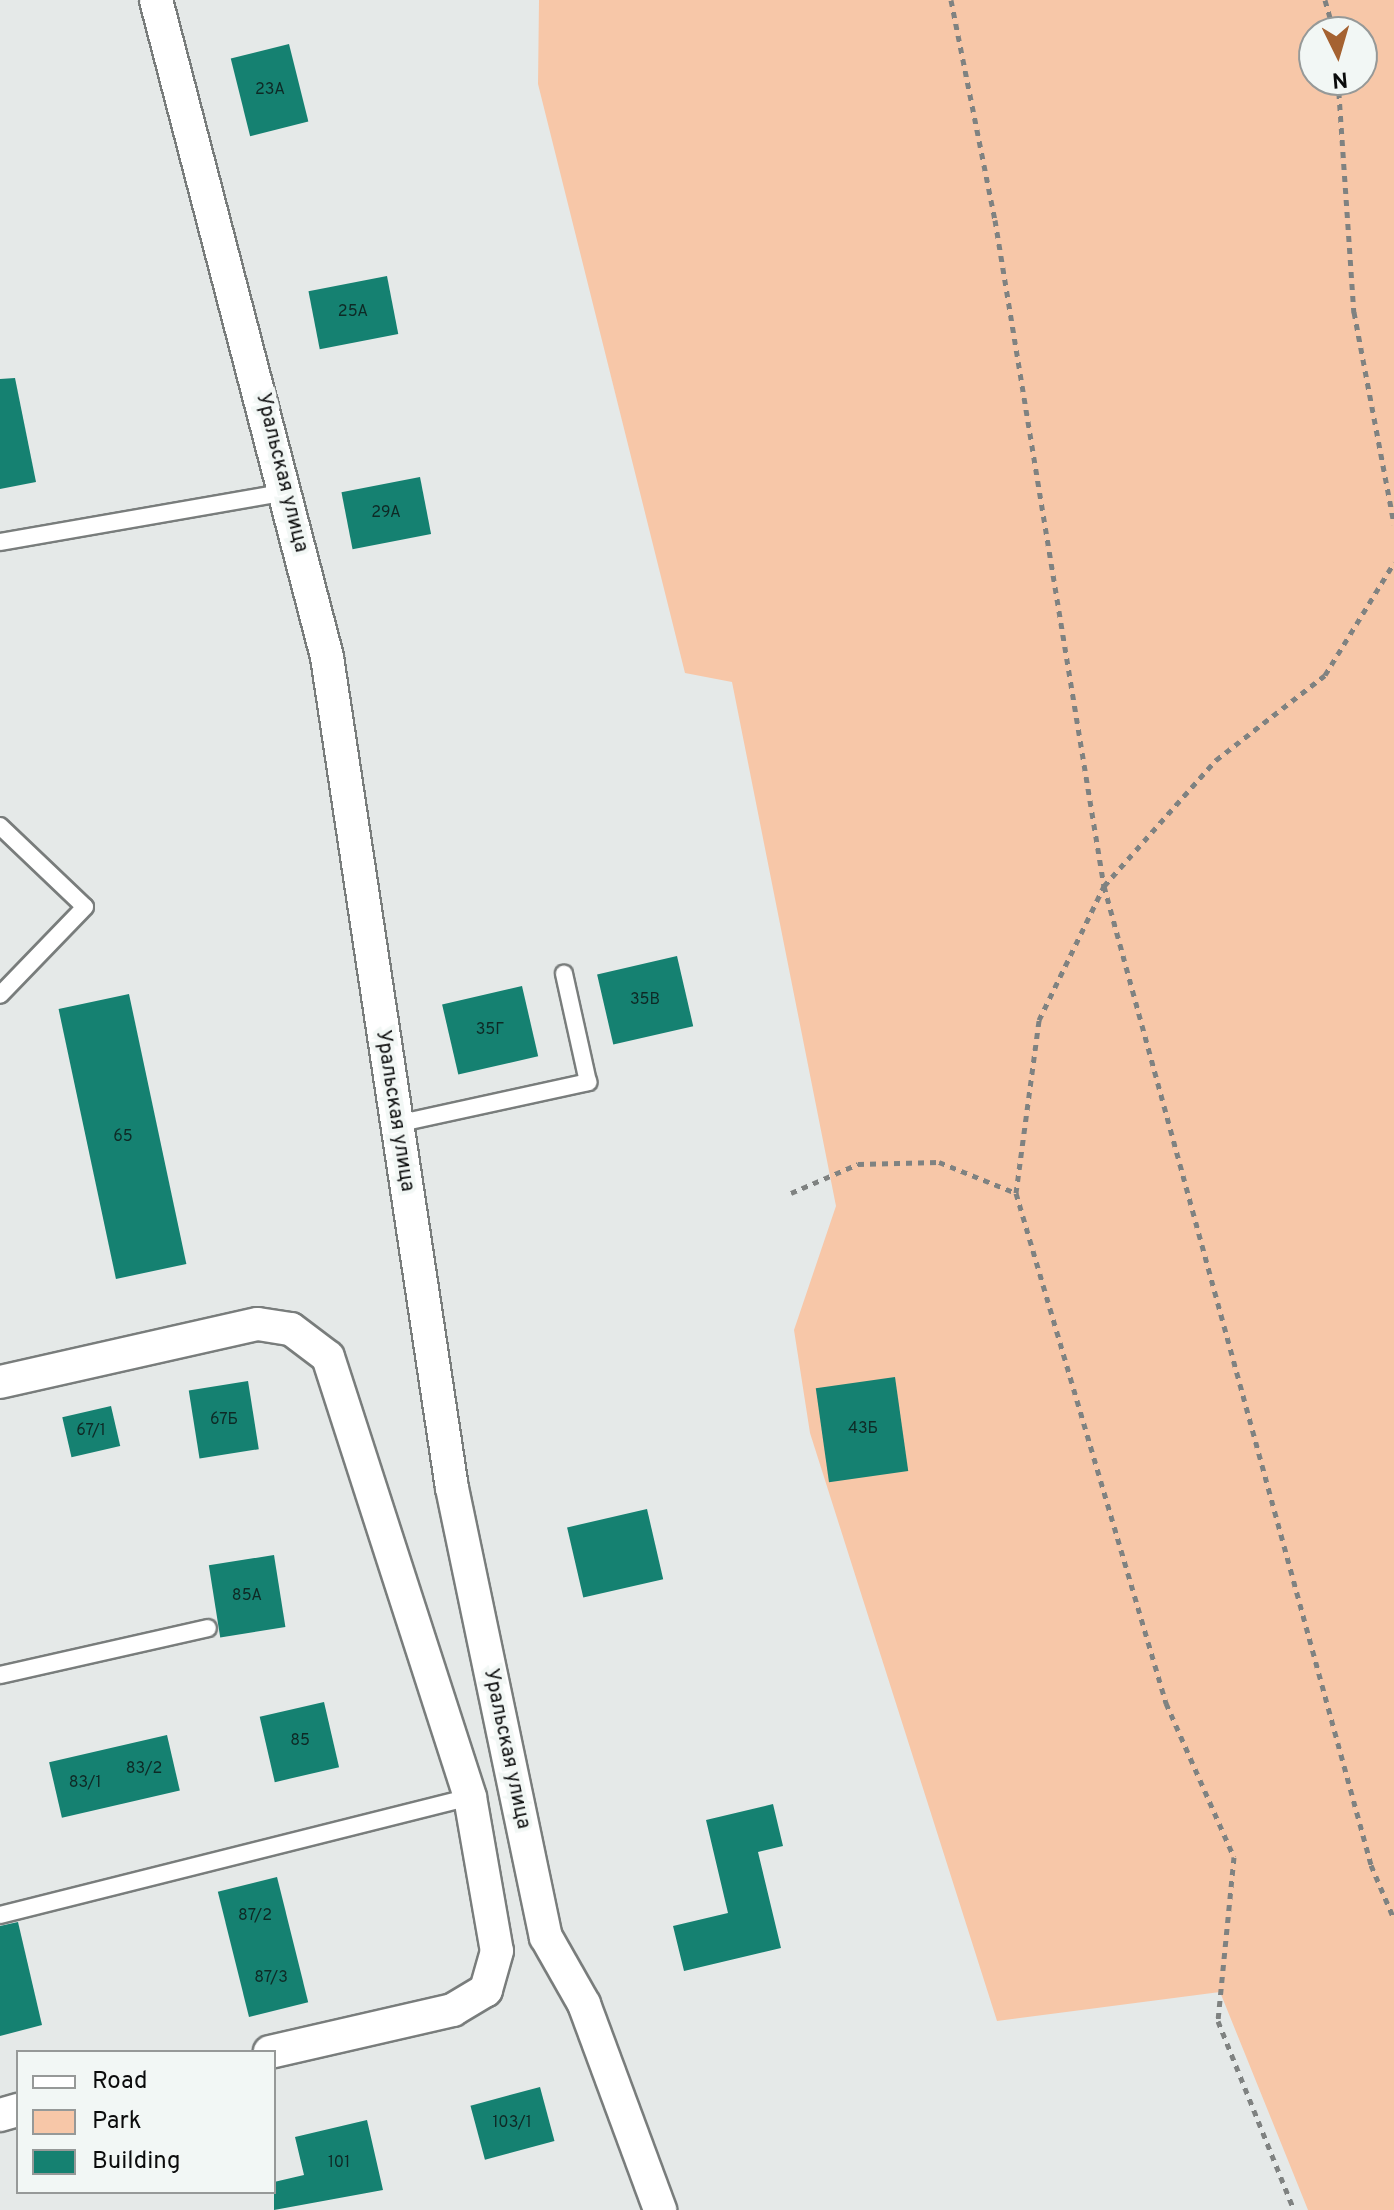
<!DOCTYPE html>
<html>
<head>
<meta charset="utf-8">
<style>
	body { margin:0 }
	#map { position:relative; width:1394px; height:2210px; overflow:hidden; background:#e5e9e8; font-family:Overpass,sans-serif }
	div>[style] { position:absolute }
	.green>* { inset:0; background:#f7c7a8 }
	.building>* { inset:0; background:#158171; transform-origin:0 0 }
	.path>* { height:5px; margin-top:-2.5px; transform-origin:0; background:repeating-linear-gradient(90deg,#7f8281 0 6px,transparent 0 12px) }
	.roads { filter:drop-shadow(2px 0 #797d7c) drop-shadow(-2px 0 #797d7c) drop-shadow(0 2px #797d7c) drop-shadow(0 -2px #797d7c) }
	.lane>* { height:16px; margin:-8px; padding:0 8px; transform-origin:8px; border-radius:8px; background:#fff }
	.street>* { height:32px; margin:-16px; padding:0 16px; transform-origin:16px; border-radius:16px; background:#fff }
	span { translate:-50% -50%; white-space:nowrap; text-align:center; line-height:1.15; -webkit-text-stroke:8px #f2f7f5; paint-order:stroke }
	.number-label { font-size:16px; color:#0e2925 }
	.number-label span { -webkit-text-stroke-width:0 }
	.street-label { font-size:20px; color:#0b0c0c }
	.legend { position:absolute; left:16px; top:2050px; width:260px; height:144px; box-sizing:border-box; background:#f2f7f5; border:2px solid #969998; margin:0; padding:10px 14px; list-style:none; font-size:24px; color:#0b0c0c }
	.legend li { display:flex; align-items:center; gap:16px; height:40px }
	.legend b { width:40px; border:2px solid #969998 }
	.north { position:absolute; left:1298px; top:16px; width:80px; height:80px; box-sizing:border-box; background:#f2f7f5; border:2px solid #969998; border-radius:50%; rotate:175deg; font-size:22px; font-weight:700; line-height:32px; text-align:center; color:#0b0c0c }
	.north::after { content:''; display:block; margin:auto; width:28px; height:36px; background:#a56231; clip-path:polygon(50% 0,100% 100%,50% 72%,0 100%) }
</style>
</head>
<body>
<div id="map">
	<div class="green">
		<div style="clip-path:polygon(evenodd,539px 0,1394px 0,1394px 2210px,1308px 2210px,1220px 1992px,997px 2021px,810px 1433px,794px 1330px,836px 1206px,732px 682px,685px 673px,538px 84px,539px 0,1314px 32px,1362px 32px,1362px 80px,1314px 80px,1314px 32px)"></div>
	</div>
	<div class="building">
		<div style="left:289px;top:44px;width:80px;height:60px;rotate:76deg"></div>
		<div style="left:387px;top:276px;width:59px;height:80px;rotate:79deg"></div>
		<div style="clip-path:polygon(15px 378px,36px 482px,0 489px,0 379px)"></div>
		<div style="left:420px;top:477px;width:58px;height:80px;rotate:79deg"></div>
		<div style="left:677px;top:956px;width:72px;height:82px;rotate:77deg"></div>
		<div style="left:522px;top:986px;width:72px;height:82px;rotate:77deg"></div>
		<div style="left:129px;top:994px;width:276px;height:72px;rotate:78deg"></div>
		<div style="left:895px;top:1377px;width:95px;height:80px;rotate:82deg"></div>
		<div style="left:248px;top:1381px;width:69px;height:60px;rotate:81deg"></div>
		<div style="left:111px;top:1406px;width:41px;height:50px;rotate:77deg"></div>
		<div style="left:647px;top:1509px;width:72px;height:82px;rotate:77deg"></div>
		<div style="left:274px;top:1555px;width:73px;height:66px;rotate:81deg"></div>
		<div style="left:324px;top:1702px;width:67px;height:66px;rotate:77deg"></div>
		<div style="left:167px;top:1735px;width:57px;height:121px;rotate:77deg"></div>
		<div style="clip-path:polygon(773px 1804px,783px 1846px,758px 1852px,781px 1948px,684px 1971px,673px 1926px,728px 1913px,706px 1820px)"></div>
		<div style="left:277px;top:1877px;width:129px;height:61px;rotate:76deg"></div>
		<div style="clip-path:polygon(18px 1922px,42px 2025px,0 2036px,0 1926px)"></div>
		<div style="left:540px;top:2087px;width:56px;height:72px;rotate:75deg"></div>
		<div style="clip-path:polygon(367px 2120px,383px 2190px,274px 2210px,274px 2182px,304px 2175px,295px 2137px)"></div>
	</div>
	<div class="path">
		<div style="left:951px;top:0;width:224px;rotate:78.7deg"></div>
		<div style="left:995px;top:220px;width:675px;rotate:80.71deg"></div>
		<div style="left:1104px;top:886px;width:1015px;rotate:74.74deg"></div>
		<div style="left:1371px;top:1865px;width:59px;rotate:66.9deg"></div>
		<div style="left:1325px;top:0;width:33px;rotate:74deg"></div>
		<div style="left:1338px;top:80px;width:233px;rotate:86.1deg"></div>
		<div style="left:1354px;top:312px;width:216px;rotate:79.3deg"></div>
		<div style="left:791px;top:1193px;width:73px;rotate:-23.4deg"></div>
		<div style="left:858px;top:1164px;width:81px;rotate:-1.4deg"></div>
		<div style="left:939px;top:1162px;width:83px;rotate:21.9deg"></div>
		<div style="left:1016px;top:1193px;width:175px;rotate:-82.4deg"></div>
		<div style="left:1039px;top:1020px;width:149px;rotate:-64.1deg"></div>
		<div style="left:1104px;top:886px;width:169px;rotate:-48.4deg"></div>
		<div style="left:1216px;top:760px;width:138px;rotate:-37.9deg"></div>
		<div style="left:1325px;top:675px;width:132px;rotate:-58.4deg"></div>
		<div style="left:1016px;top:1193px;width:532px;rotate:73.61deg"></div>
		<div style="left:1166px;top:1703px;width:168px;rotate:66.2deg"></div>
		<div style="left:1234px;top:1857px;width:165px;rotate:95.6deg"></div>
		<div style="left:1218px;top:2021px;width:204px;rotate:68.1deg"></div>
	</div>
	<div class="roads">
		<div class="lane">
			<div style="left:0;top:542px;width:290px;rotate:-9.9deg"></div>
			<div style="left:0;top:826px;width:117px;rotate:43.6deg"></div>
			<div style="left:85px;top:907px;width:122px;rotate:134deg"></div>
			<div style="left:396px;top:1124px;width:197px;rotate:-12.3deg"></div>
			<div style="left:588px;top:1082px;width:111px;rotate:-102.5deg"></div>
			<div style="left:0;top:1675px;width:213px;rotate:-12.7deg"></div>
			<div style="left:0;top:1915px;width:485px;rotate:-14.1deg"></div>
		</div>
		<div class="street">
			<div style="left:156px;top:0;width:679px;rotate:75.41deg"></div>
			<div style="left:327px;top:657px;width:840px;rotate:81.45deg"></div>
			<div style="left:452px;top:1488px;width:459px;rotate:78.2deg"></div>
			<div style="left:546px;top:1937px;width:77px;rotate:60.4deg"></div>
			<div style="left:584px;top:2004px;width:220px;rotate:69.7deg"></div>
			<div style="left:0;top:1382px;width:264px;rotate:-12.7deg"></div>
			<div style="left:258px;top:1324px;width:33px;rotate:9deg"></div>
			<div style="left:291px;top:1329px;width:46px;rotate:37.1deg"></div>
			<div style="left:328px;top:1357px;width:462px;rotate:72.1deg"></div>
			<div style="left:470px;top:1797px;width:156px;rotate:80.1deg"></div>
			<div style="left:497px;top:1951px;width:41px;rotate:105.8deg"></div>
			<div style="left:486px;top:1990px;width:39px;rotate:149deg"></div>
			<div style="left:453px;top:2010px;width:188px;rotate:167.1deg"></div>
			<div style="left:0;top:2115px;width:19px;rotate:-16deg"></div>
		</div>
	</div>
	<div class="number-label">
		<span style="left:270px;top:90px">23А</span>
		<span style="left:353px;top:312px">25А</span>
		<span style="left:386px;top:513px">29А</span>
		<span style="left:645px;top:1000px">35В</span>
		<span style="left:490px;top:1030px">35Г</span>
		<span style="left:123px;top:1137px">65</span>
		<span style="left:224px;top:1420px">67Б</span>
		<span style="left:863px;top:1429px">43Б</span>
		<span style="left:91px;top:1431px">67/1</span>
		<span style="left:247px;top:1596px">85А</span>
		<span style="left:300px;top:1741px">85</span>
		<span style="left:144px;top:1769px">83/2</span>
		<span style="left:85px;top:1783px">83/1</span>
		<span style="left:255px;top:1916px">87/2</span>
		<span style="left:271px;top:1978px">87/3</span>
		<span style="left:512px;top:2123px">103/1</span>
		<span style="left:339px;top:2163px">101</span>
	</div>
	<div class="street-label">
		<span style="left:281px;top:473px;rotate:76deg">Уральская улица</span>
		<span style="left:394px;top:1111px;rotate:81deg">Уральская улица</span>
		<span style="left:506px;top:1749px;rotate:78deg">Уральская улица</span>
	</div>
	<ul class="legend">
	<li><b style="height:10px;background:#fff"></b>Road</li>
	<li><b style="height:22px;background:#f7c7a8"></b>Park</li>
	<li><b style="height:22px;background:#158171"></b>Building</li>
	</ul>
	<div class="north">N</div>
</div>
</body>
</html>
